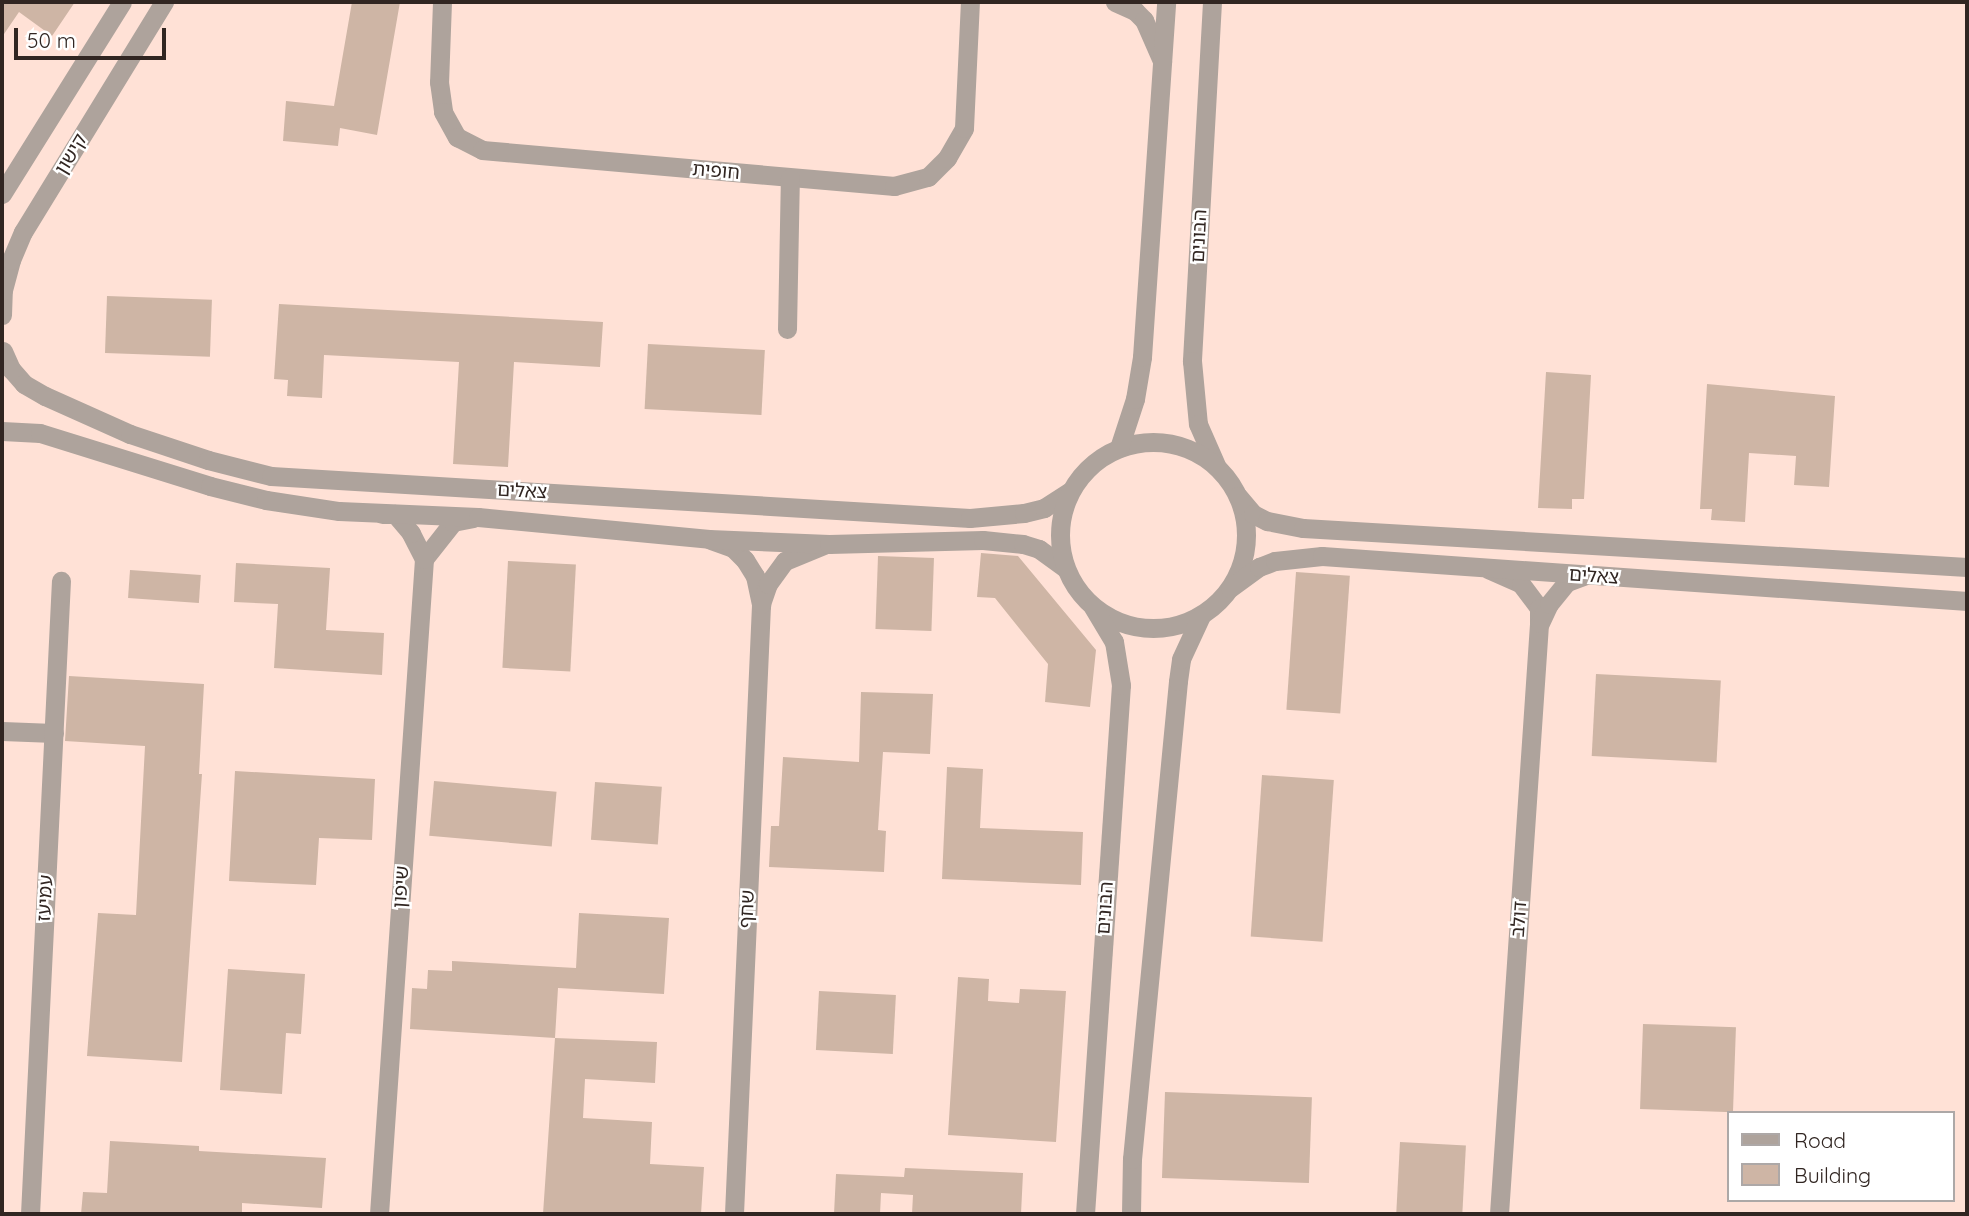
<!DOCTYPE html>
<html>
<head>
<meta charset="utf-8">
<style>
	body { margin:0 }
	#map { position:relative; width:1969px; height:1216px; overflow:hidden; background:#ffe1d6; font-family:Quicksand,"Noto Sans Hebrew",sans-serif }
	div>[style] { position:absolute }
	.building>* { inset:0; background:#ceb5a5; transform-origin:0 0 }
	.minor>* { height:19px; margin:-9.5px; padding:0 9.5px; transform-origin:9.5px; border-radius:9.5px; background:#aea39c }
	.tertiary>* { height:19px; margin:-9.5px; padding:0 9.5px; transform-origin:9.5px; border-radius:9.5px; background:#aea39c }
	.tertiary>.ring { margin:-9.5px; padding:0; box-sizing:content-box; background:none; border:19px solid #aea39c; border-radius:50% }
	span { translate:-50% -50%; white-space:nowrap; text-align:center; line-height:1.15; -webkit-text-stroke:5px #fff; paint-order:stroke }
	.street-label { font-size:19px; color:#312622 }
	.frame { position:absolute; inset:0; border:4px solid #312622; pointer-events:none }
	.legend { position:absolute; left:1727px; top:1111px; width:228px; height:91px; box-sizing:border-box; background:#fff; border:2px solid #ada8a7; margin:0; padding:9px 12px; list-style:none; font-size:21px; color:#312622 }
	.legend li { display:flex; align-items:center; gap:14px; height:35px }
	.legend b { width:35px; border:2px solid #ada8a7 }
	.scale { position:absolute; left:14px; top:28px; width:152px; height:32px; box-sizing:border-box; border:4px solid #312622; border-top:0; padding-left:9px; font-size:21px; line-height:24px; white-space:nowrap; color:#312622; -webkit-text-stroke:5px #fff; paint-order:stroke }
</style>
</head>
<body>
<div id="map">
	<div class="building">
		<div style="clip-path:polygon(2px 2px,75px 2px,52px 36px,19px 12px,2px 37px)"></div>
		<div style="clip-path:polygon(352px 2px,400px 2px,377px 135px,340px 128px,338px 146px,283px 141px,286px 101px,334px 106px)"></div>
		<div style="left:107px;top:296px;width:105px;height:57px;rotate:2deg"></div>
		<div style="clip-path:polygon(279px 304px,603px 322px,600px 367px,514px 362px,508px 467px,453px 464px,459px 362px,324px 355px,322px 398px,287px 396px,288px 380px,274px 379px)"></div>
		<div style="left:648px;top:344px;width:117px;height:65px;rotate:3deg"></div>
		<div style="clip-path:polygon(1546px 372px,1591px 375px,1584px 499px,1572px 499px,1572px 509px,1538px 508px)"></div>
		<div style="clip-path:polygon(1707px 384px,1835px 396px,1829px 487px,1794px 485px,1796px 456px,1749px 453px,1745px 522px,1711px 520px,1712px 509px,1700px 509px)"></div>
		<div style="clip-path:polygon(981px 553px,1018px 556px,1096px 650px,1090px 707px,1045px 702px,1048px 664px,995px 598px,977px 597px)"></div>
		<div style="left:878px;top:556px;width:56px;height:73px;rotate:2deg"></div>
		<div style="left:508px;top:561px;width:68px;height:107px;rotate:3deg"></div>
		<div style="clip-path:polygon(236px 563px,330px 568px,326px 630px,384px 633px,382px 675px,274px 668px,278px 604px,234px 602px)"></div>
		<div style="left:130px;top:570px;width:71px;height:28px;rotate:4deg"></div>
		<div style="left:1296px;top:572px;width:54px;height:138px;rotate:4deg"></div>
		<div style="left:1596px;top:674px;width:125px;height:82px;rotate:3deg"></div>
		<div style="clip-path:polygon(69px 676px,204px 684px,199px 774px,202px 774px,182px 1062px,87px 1056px,98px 913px,136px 915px,145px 746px,65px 741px)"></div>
		<div style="clip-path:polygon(861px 692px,933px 694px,930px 754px,883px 752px,878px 830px,886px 831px,884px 872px,769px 867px,771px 826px,779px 826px,783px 757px,859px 762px)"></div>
		<div style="clip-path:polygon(947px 767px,983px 769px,980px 828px,1083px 832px,1081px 885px,942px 879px)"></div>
		<div style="clip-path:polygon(235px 771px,375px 779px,372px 840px,319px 838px,316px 885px,229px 881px)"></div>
		<div style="left:1262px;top:775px;width:72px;height:162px;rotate:4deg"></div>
		<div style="left:434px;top:781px;width:123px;height:55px;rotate:5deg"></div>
		<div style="left:595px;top:782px;width:67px;height:58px;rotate:4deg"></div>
		<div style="clip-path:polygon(579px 913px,669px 918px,664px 994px,558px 988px,555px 1038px,410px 1029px,412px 988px,427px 989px,428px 970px,452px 971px,452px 961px,576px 968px)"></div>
		<div style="clip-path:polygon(228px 969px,305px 974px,301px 1034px,286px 1033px,282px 1094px,220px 1090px)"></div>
		<div style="clip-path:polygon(958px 977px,989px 979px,988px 1001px,1019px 1003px,1020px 989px,1066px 991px,1056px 1142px,948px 1135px)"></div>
		<div style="left:819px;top:991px;width:77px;height:59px;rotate:3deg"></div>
		<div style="left:1643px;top:1024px;width:93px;height:85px;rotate:2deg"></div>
		<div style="clip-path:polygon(555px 1038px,657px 1042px,655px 1083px,585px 1079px,583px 1118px,652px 1122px,650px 1164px,704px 1167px,701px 1214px,543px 1214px)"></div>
		<div style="left:1165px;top:1092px;width:147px;height:86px;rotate:2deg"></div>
		<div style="clip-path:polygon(110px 1141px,199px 1146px,199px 1151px,326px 1158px,322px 1208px,242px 1203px,242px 1214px,81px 1214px,83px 1192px,107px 1193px)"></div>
		<div style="left:1400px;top:1142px;width:66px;height:72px;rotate:3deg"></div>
		<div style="clip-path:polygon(905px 1168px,1023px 1173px,1021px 1214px,912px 1214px,913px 1195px,881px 1193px,880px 1214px,834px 1214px,836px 1174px,904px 1177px)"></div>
	</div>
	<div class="minor">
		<div style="left:442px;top:2px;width:80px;rotate:92.1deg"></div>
		<div style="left:439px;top:82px;width:30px;rotate:82deg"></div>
		<div style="left:443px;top:112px;width:29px;rotate:61deg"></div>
		<div style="left:457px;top:137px;width:28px;rotate:27deg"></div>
		<div style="left:482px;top:150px;width:414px;rotate:5deg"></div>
		<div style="left:894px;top:186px;width:35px;rotate:-15deg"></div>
		<div style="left:928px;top:177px;width:27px;rotate:-45deg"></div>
		<div style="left:947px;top:158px;width:34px;rotate:-60deg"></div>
		<div style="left:964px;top:128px;width:126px;rotate:-87.3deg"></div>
		<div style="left:1115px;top:2px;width:22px;rotate:24deg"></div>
		<div style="left:1135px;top:11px;width:13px;rotate:45deg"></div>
		<div style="left:1144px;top:20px;width:45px;rotate:66.3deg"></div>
		<div style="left:787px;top:329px;width:151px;rotate:-88.9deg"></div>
		<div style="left:711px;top:540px;width:23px;rotate:20deg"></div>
		<div style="left:733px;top:548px;width:17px;rotate:45deg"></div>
		<div style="left:745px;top:560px;width:19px;rotate:58deg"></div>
		<div style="left:755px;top:576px;width:30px;rotate:78deg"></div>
		<div style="left:761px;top:605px;width:610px;rotate:92.54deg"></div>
		<div style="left:424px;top:559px;width:47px;rotate:-51.9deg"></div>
		<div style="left:453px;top:522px;width:21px;rotate:-11deg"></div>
		<div style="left:1488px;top:569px;width:36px;rotate:24deg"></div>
		<div style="left:1521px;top:584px;width:30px;rotate:53deg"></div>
		<div style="left:1539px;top:608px;width:16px;rotate:90deg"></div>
		<div style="left:1539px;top:624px;width:591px;rotate:93.88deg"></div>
		<div style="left:761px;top:604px;width:21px;rotate:-71deg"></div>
		<div style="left:768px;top:584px;width:29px;rotate:-54deg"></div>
		<div style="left:785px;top:561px;width:42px;rotate:-22.3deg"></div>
		<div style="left:1540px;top:623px;width:21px;rotate:-65deg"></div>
		<div style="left:1549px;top:604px;width:28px;rotate:-51deg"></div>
		<div style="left:1567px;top:582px;width:20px;rotate:-20deg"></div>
		<div style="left:2px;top:731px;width:52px;rotate:2.2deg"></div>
		<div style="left:30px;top:1214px;width:634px;rotate:-87.2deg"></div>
		<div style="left:379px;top:1214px;width:657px;rotate:-86.07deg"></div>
		<div style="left:424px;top:559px;width:29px;rotate:-117deg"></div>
		<div style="left:411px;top:533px;width:25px;rotate:-130deg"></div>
		<div style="left:395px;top:514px;width:13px;rotate:180deg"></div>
	</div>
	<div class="tertiary">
		<div style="left:1212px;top:2px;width:360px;rotate:93.2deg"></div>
		<div style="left:1192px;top:361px;width:63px;rotate:84.6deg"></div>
		<div style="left:1198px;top:424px;width:45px;rotate:66.3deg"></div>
		<div style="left:2px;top:194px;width:226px;rotate:-58deg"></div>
		<div style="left:2px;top:315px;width:25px;rotate:-88deg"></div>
		<div style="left:3px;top:290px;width:31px;rotate:-75deg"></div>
		<div style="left:11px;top:260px;width:30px;rotate:-67deg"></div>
		<div style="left:23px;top:232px;width:270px;rotate:-58.5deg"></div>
		<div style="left:3px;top:351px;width:20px;rotate:66deg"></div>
		<div style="left:11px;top:369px;width:20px;rotate:49deg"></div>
		<div style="left:24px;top:384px;width:24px;rotate:30deg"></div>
		<div style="left:45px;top:396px;width:93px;rotate:24.1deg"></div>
		<div style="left:130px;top:434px;width:82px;rotate:18.4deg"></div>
		<div style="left:208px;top:460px;width:65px;rotate:14.3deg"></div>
		<div style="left:271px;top:476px;width:700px;rotate:3.44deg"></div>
		<div style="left:970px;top:518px;width:54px;rotate:-5.3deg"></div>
		<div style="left:1024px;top:513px;width:21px;rotate:-14deg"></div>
		<div style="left:1044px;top:508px;width:31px;rotate:-33deg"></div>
		<div style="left:2px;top:431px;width:38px;rotate:3deg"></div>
		<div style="left:40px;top:433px;width:178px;rotate:17.3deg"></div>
		<div style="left:210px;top:486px;width:58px;rotate:14deg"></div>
		<div style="left:266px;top:500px;width:74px;rotate:8.6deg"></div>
		<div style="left:339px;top:511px;width:139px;rotate:2.5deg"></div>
		<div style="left:478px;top:517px;width:232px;rotate:5.4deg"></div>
		<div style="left:709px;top:539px;width:120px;rotate:2.4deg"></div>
		<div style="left:829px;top:544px;width:154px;rotate:-1.5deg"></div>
		<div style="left:983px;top:540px;width:40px;rotate:5.7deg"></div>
		<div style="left:1023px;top:544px;width:17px;rotate:17deg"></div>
		<div style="left:1039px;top:549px;width:32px;rotate:36deg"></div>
		<div class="ring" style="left:1060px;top:442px;width:167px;height:167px"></div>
		<div style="left:1119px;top:448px;width:52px;rotate:-71.9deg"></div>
		<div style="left:1135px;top:399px;width:43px;rotate:-80.5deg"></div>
		<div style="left:1142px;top:357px;width:356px;rotate:-86.1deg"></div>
		<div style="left:1238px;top:496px;width:23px;rotate:50deg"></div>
		<div style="left:1253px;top:514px;width:16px;rotate:27deg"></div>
		<div style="left:1267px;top:521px;width:37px;rotate:11deg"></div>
		<div style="left:1303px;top:528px;width:665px;rotate:3.36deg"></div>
		<div style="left:1230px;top:588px;width:36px;rotate:-36deg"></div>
		<div style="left:1259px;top:567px;width:17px;rotate:-21deg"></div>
		<div style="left:1275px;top:561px;width:47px;rotate:-6.1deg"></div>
		<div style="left:1322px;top:556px;width:647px;rotate:3.99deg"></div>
		<div style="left:1085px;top:1214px;width:530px;rotate:-86.11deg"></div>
		<div style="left:1121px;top:685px;width:44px;rotate:-99.2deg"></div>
		<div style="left:1114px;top:642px;width:41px;rotate:-121deg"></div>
		<div style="left:1131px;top:1214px;width:55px;rotate:-89deg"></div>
		<div style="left:1132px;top:1159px;width:480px;rotate:-84.5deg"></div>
		<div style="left:1178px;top:681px;width:22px;rotate:-82deg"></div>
		<div style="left:1181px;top:659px;width:47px;rotate:-65.1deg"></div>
	</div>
	<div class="street-label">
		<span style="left:71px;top:154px;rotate:-59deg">קישון</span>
		<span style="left:716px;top:171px;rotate:5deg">חופית</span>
		<span style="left:1199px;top:236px;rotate:-87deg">הבונים</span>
		<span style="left:522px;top:491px;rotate:3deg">צאלים</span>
		<span style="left:1594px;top:576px;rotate:4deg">צאלים</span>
		<span style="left:401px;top:887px;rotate:-86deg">שיפון</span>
		<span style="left:45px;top:898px;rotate:-87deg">עמיעז</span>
		<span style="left:1105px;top:908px;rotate:-86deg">הבונים</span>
		<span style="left:747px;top:909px;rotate:-87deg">שחף</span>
		<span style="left:1519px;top:919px;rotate:-86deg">דולב</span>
	</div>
	<div class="frame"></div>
	<ul class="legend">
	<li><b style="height:9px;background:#aea39c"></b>Road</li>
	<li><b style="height:19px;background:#ceb5a5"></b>Building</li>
	</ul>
	<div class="scale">50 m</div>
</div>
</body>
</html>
